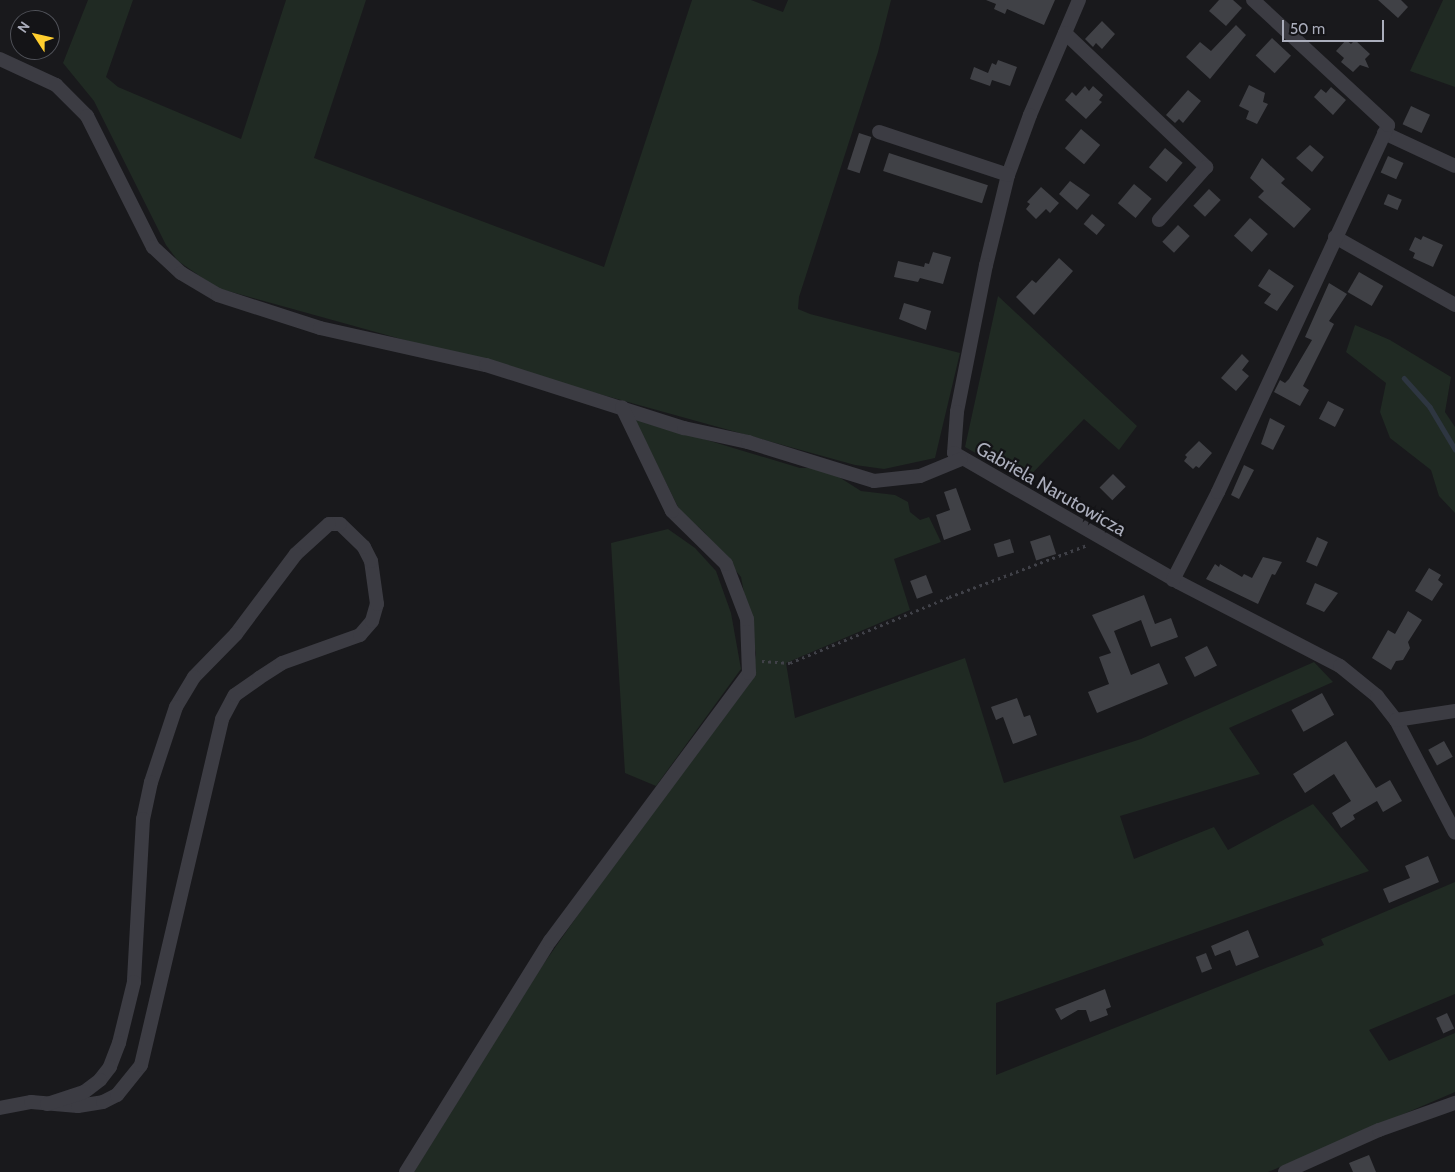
<!DOCTYPE html>
<html>
<head>
<meta charset="utf-8">
<style>
	body { margin:0 }
	#map { position:relative; width:1455px; height:1172px; overflow:hidden; background:#19191c; font-family:Cabin,sans-serif }
	div>[style] { position:absolute }
	.green>* { inset:0; background:#202a23 }
	.stream>* { height:4.5px; margin:-2.25px; padding:0 2.25px; transform-origin:2.25px; border-radius:2.25px; background:#2e3641 }
	.building>* { inset:0; background:#404146; transform-origin:0 0 }
	.path>* { height:2.5px; margin-top:-1.25px; transform-origin:0; background:repeating-linear-gradient(90deg,#404148 0 2.5px,transparent 0 6.5px) }
	.minor>* { height:14px; margin:-7px; padding:0 7px; transform-origin:7px; border-radius:7px; background:#3c3c43 }
	span { translate:-50% -50%; white-space:nowrap; text-align:center; line-height:1.15; -webkit-text-stroke:4.5px #141417; paint-order:stroke }
	.street-label { font-size:19px; color:#abaebc }
	.north { position:absolute; left:10px; top:10px; width:50px; height:50px; box-sizing:border-box; background:#141417; border:1px solid #505259; border-radius:50%; rotate:305deg; font-size:14px; font-weight:700; line-height:20px; text-align:center; color:#abaebc }
	.north::after { content:''; display:block; margin:auto; width:18px; height:22px; background:#ffce2e; clip-path:polygon(50% 0,100% 100%,50% 72%,0 100%) }
	.scale { position:absolute; left:1282px; top:20px; width:102px; height:22px; box-sizing:border-box; border:2px solid #abaebc; border-top:0; padding-left:6px; font-size:15px; line-height:18px; white-space:nowrap; color:#abaebc; -webkit-text-stroke:4px #141417; paint-order:stroke }
</style>
</head>
<body>
<div id="map">
	<div class="green">
		<div style="clip-path:polygon(88px 0,133px 0,106px 77px,118px 87px,241px 139px,286px 0,366px 0,314px 158px,604px 267px,692px 0,751px 0,783px 12px,788px 0,891px 0,878px 52px,799px 297px,798px 309px,810px 314px,960px 353px,935px 458px,884px 469px,855px 465px,217px 288px,178px 261px,166px 245px,94px 101px,63px 63px)"></div>
		<div style="clip-path:polygon(1443px 0,1455px 0,1455px 87px,1410px 71px)"></div>
		<div style="clip-path:polygon(998px 296px,1137px 426px,1119px 450px,1084px 419px,1025px 481px,965px 447px)"></div>
		<div style="clip-path:polygon(1355px 325px,1390px 340px,1451px 377px,1445px 412px,1455px 427px,1455px 513px,1439px 496px,1431px 470px,1390px 438px,1380px 412px,1386px 383px,1346px 352px)"></div>
		<div style="clip-path:polygon(634px 418px,800px 468px,816px 468px,831px 472px,861px 491px,895px 495px,908px 502px,910px 512px,920px 520px,929px 517px,941px 542px,894px 559px,910px 610px,786px 663px,795px 718px,965px 658px,1004px 783px,1141px 739px,1314px 662px,1333px 682px,1229px 728px,1260px 774px,1120px 816px,1134px 859px,1214px 827px,1228px 850px,1313px 804px,1369px 871px,996px 1003px,996px 1075px,1324px 945px,1321px 939px,1455px 882px,1455px 994px,1369px 1030px,1389px 1061px,1455px 1033px,1455px 1092px,1268px 1172px,414px 1172px,540px 969px,606px 875px,750px 683px,756px 654px,741px 577px,704px 532px,680px 511px)"></div>
		<div style="clip-path:polygon(668px 529px,695px 548px,716px 571px,731px 613px,741px 669px,656px 786px,625px 773px,611px 543px)"></div>
	</div>
	<div class="stream">
		<div style="left:1404px;top:378px;width:39px;rotate:48deg"></div>
		<div style="left:1430px;top:407px;width:49px;rotate:59.2deg"></div>
	</div>
	<div class="building">
		<div style="clip-path:polygon(986px 0,1055px 0,1044px 25px,1007px 9px,1005px 14px,994px 9px,996px 4px)"></div>
		<div style="clip-path:polygon(1219px 0,1233px 0,1242px 8px,1226px 26px,1209px 11px)"></div>
		<div style="clip-path:polygon(1378px 0,1401px 0,1408px 7px,1398px 18px)"></div>
		<div style="clip-path:polygon(1102px 21px,1115px 34px,1102px 49px,1096px 43px,1093px 47px,1085px 39px)"></div>
		<div style="clip-path:polygon(1236px 25px,1246px 35px,1210px 79px,1186px 57px,1200px 42px,1211px 51px)"></div>
		<div style="left:1272px;top:38px;width:26px;height:24px;rotate:43deg"></div>
		<div style="clip-path:polygon(1346px 40px,1351px 44px,1355px 40px,1370px 54px,1365px 59px,1369px 68px,1360px 65px,1353px 72px,1341px 62px,1344px 58px,1336px 51px)"></div>
		<div style="clip-path:polygon(998px 60px,1017px 67px,1010px 86px,992px 80px,990px 86px,970px 79px,974px 67px,988px 73px,992px 63px,996px 65px)"></div>
		<div style="clip-path:polygon(1249px 85px,1265px 93px,1263px 102px,1268px 104px,1257px 124px,1246px 119px,1249px 111px,1239px 106px)"></div>
		<div style="clip-path:polygon(1085px 86px,1089px 91px,1093px 86px,1103px 95px,1099px 100px,1102px 102px,1086px 119px,1065px 100px,1072px 92px,1076px 96px)"></div>
		<div style="clip-path:polygon(1331px 87px,1346px 100px,1333px 115px,1314px 97px,1321px 89px,1326px 93px)"></div>
		<div style="clip-path:polygon(1188px 90px,1201px 101px,1183px 123px,1179px 119px,1175px 123px,1166px 115px)"></div>
		<div style="left:1411px;top:106px;width:21px;height:20px;rotate:25deg"></div>
		<div style="left:1081px;top:129px;width:25px;height:25px;rotate:40deg"></div>
		<div style="left:859px;top:133px;width:13px;height:38px;rotate:18deg"></div>
		<div style="clip-path:polygon(1310px 145px,1324px 157px,1312px 172px,1296px 158px)"></div>
		<div style="left:1165px;top:148px;width:23px;height:25px;rotate:40deg"></div>
		<div style="left:889px;top:153px;width:104px;height:19px;rotate:18deg"></div>
		<div style="left:1388px;top:156px;width:17px;height:18px;rotate:24deg"></div>
		<div style="clip-path:polygon(1262px 158px,1285px 179px,1281px 183px,1311px 209px,1294px 228px,1258px 197px,1264px 191px,1250px 178px)"></div>
		<div style="clip-path:polygon(1070px 181px,1090px 195px,1077px 210px,1059px 194px)"></div>
		<div style="left:1134px;top:184px;width:23px;height:25px;rotate:40deg"></div>
		<div style="clip-path:polygon(1041px 187px,1059px 203px,1050px 213px,1046px 209px,1036px 219px,1026px 209px,1030px 204px,1027px 202px)"></div>
		<div style="left:1209px;top:189px;width:16px;height:23px;rotate:43deg"></div>
		<div style="left:1388px;top:194px;width:15px;height:11px;rotate:23deg"></div>
		<div style="left:1092px;top:214px;width:17px;height:13px;rotate:40deg"></div>
		<div style="left:1250px;top:218px;width:24px;height:24px;rotate:42deg"></div>
		<div style="left:1178px;top:225px;width:16px;height:23px;rotate:43deg"></div>
		<div style="clip-path:polygon(1423px 236px,1443px 245px,1433px 267px,1413px 258px,1415px 253px,1409px 250px,1415px 237px,1421px 240px)"></div>
		<div style="clip-path:polygon(933px 252px,951px 257px,943px 284px,920px 278px,918px 282px,894px 277px,898px 261px,924px 267px,925px 263px,929px 264px)"></div>
		<div style="clip-path:polygon(1059px 258px,1073px 271px,1034px 315px,1016px 297px,1032px 280px,1036px 283px)"></div>
		<div style="clip-path:polygon(1269px 269px,1294px 286px,1277px 311px,1264px 303px,1271px 294px,1258px 286px)"></div>
		<div style="left:1359px;top:272px;width:28px;height:23px;rotate:30deg"></div>
		<div style="clip-path:polygon(1329px 283px,1347px 294px,1329px 321px,1334px 324px,1303px 386px,1309px 390px,1300px 406px,1274px 392px,1280px 380px,1285px 383px,1289px 379px,1312px 340px,1305px 337px)"></div>
		<div style="clip-path:polygon(904px 303px,931px 311px,926px 330px,899px 319px)"></div>
		<div style="clip-path:polygon(1242px 354px,1249px 361px,1242px 370px,1249px 376px,1236px 391px,1221px 378px)"></div>
		<div style="left:1328px;top:401px;width:18px;height:20px;rotate:27deg"></div>
		<div style="clip-path:polygon(1270px 418px,1285px 426px,1273px 450px,1261px 444px)"></div>
		<div style="clip-path:polygon(1199px 441px,1212px 453px,1199px 468px,1196px 466px,1193px 469px,1184px 461px,1187px 457px,1185px 455px)"></div>
		<div style="clip-path:polygon(1244px 465px,1254px 470px,1239px 499px,1231px 495px)"></div>
		<div style="left:1113px;top:474px;width:18px;height:19px;rotate:45deg"></div>
		<div style="clip-path:polygon(956px 488px,971px 530px,944px 540px,936px 515px,950px 510px,944px 492px)"></div>
		<div style="left:1050px;top:535px;width:20px;height:21px;rotate:72deg"></div>
		<div style="left:1317px;top:537px;width:12px;height:27px;rotate:24deg"></div>
		<div style="left:1010px;top:539px;width:14px;height:17px;rotate:73deg"></div>
		<div style="clip-path:polygon(1263px 557px,1282px 562px,1275px 575px,1272px 574px,1258px 604px,1206px 579px,1215px 564px,1219px 567px,1220px 564px,1242px 577px,1244px 574px,1252px 578px)"></div>
		<div style="clip-path:polygon(1429px 568px,1441px 575px,1438px 580px,1443px 584px,1432px 601px,1415px 591px)"></div>
		<div style="left:926px;top:575px;width:19px;height:17px;rotate:69deg"></div>
		<div style="clip-path:polygon(1315px 583px,1338px 593px,1324px 612px,1306px 604px)"></div>
		<div style="clip-path:polygon(1144px 595px,1155px 624px,1171px 618px,1178px 637px,1151px 647px,1141px 620px,1114px 631px,1131px 675px,1159px 663px,1168px 684px,1097px 713px,1088px 692px,1109px 684px,1099px 657px,1111px 653px,1092px 615px)"></div>
		<div style="clip-path:polygon(1408px 611px,1422px 620px,1408px 642px,1410px 648px,1403px 660px,1396px 661px,1391px 670px,1372px 658px,1388px 630px,1395px 634px)"></div>
		<div style="left:1207px;top:646px;width:22px;height:25px;rotate:63deg"></div>
		<div style="left:1322px;top:693px;width:25px;height:35px;rotate:61deg"></div>
		<div style="clip-path:polygon(1017px 698px,1024px 717px,1030px 715px,1037px 735px,1013px 744px,1003px 717px,996px 720px,991px 707px)"></div>
		<div style="clip-path:polygon(1346px 741px,1376px 788px,1390px 780px,1402px 801px,1383px 812px,1377px 801px,1353px 815px,1355px 819px,1341px 828px,1332px 813px,1351px 801px,1334px 774px,1305px 793px,1293px 774px)"></div>
		<div style="left:1444px;top:741px;width:18px;height:18px;rotate:61deg"></div>
		<div style="clip-path:polygon(1428px 856px,1439px 882px,1389px 903px,1383px 889px,1410px 878px,1405px 866px)"></div>
		<div style="clip-path:polygon(1248px 930px,1259px 957px,1236px 966px,1230px 950px,1215px 956px,1211px 946px)"></div>
		<div style="left:1206px;top:953px;width:17px;height:11px;rotate:69deg"></div>
		<div style="clip-path:polygon(1105px 989px,1111px 1007px,1106px 1009px,1108px 1015px,1090px 1022px,1086px 1010px,1078px 1010px,1061px 1020px,1055px 1009px)"></div>
		<div style="left:1447px;top:1013px;width:17px;height:12px;rotate:65deg"></div>
		<div style="clip-path:polygon(1369px 1155px,1376px 1172px,1353px 1172px,1349px 1163px)"></div>
	</div>
	<div class="path">
		<div style="left:762px;top:661px;width:28px;rotate:4deg"></div>
		<div style="left:790px;top:663px;width:172px;rotate:-22.5deg"></div>
		<div style="left:949px;top:597px;width:147px;rotate:-20.6deg"></div>
	</div>
	<div class="minor">
		<div style="left:1079px;top:0;width:125px;rotate:113.1deg"></div>
		<div style="left:1030px;top:115px;width:64px;rotate:110.1deg"></div>
		<div style="left:1008px;top:175px;width:93px;rotate:103.7deg"></div>
		<div style="left:986px;top:265px;width:150px;rotate:101.2deg"></div>
		<div style="left:957px;top:412px;width:41px;rotate:94.2deg"></div>
		<div style="left:954px;top:453px;width:258px;rotate:29.9deg"></div>
		<div style="left:1178px;top:582px;width:182px;rotate:27.4deg"></div>
		<div style="left:1340px;top:666px;width:48px;rotate:39deg"></div>
		<div style="left:1377px;top:696px;width:31px;rotate:52deg"></div>
		<div style="left:1396px;top:720px;width:127px;rotate:62.4deg"></div>
		<div style="left:1065px;top:33px;width:195px;rotate:43.5deg"></div>
		<div style="left:1206px;top:167px;width:71px;rotate:131.6deg"></div>
		<div style="left:0;top:59px;width:62px;rotate:24.9deg"></div>
		<div style="left:56px;top:85px;width:44px;rotate:45deg"></div>
		<div style="left:87px;top:116px;width:147px;rotate:63.3deg"></div>
		<div style="left:153px;top:247px;width:38px;rotate:43deg"></div>
		<div style="left:181px;top:273px;width:43px;rotate:30.7deg"></div>
		<div style="left:218px;top:295px;width:107px;rotate:17.9deg"></div>
		<div style="left:320px;top:328px;width:170px;rotate:12.6deg"></div>
		<div style="left:486px;top:365px;width:208px;rotate:17.7deg"></div>
		<div style="left:684px;top:428px;width:66px;rotate:12.3deg"></div>
		<div style="left:748px;top:442px;width:132px;rotate:17.2deg"></div>
		<div style="left:874px;top:481px;width:46px;rotate:-6.2deg"></div>
		<div style="left:920px;top:476px;width:44px;rotate:-22.5deg"></div>
		<div style="left:879px;top:132px;width:136px;rotate:18.4deg"></div>
		<div style="left:1384px;top:133px;width:78px;rotate:24.9deg"></div>
		<div style="left:1335px;top:237px;width:138px;rotate:29.5deg"></div>
		<div style="left:1173px;top:580px;width:99px;rotate:-62.9deg"></div>
		<div style="left:1218px;top:492px;width:404px;rotate:-65.1deg"></div>
		<div style="left:1388px;top:125px;width:184px;rotate:-137.2deg"></div>
		<div style="left:1396px;top:720px;width:60px;rotate:-8.7deg"></div>
		<div style="left:0;top:1108px;width:32px;rotate:-11deg"></div>
		<div style="left:31px;top:1102px;width:47px;rotate:4.9deg"></div>
		<div style="left:78px;top:1106px;width:25px;rotate:-9deg"></div>
		<div style="left:103px;top:1102px;width:16px;rotate:-27deg"></div>
		<div style="left:117px;top:1095px;width:38px;rotate:-51deg"></div>
		<div style="left:141px;top:1065px;width:355px;rotate:-76.8deg"></div>
		<div style="left:222px;top:719px;width:27px;rotate:-62deg"></div>
		<div style="left:235px;top:695px;width:29px;rotate:-35deg"></div>
		<div style="left:259px;top:678px;width:27px;rotate:-33deg"></div>
		<div style="left:282px;top:663px;width:83px;rotate:-19.7deg"></div>
		<div style="left:360px;top:635px;width:18px;rotate:-49deg"></div>
		<div style="left:372px;top:621px;width:18px;rotate:-74deg"></div>
		<div style="left:377px;top:604px;width:43px;rotate:-97.9deg"></div>
		<div style="left:371px;top:561px;width:16px;rotate:-117deg"></div>
		<div style="left:364px;top:547px;width:33px;rotate:-136deg"></div>
		<div style="left:340px;top:524px;width:11px;rotate:180deg"></div>
		<div style="left:329px;top:524px;width:45px;rotate:137.7deg"></div>
		<div style="left:296px;top:554px;width:100px;rotate:126.9deg"></div>
		<div style="left:236px;top:634px;width:60px;rotate:134.3deg"></div>
		<div style="left:194px;top:677px;width:35px;rotate:121deg"></div>
		<div style="left:176px;top:707px;width:79px;rotate:108.4deg"></div>
		<div style="left:151px;top:782px;width:38px;rotate:102deg"></div>
		<div style="left:143px;top:819px;width:163px;rotate:93.2deg"></div>
		<div style="left:134px;top:982px;width:63px;rotate:103.8deg"></div>
		<div style="left:119px;top:1043px;width:26px;rotate:111deg"></div>
		<div style="left:110px;top:1067px;width:16px;rotate:128deg"></div>
		<div style="left:100px;top:1080px;width:20px;rotate:143deg"></div>
		<div style="left:84px;top:1092px;width:39px;rotate:162deg"></div>
		<div style="left:406px;top:1172px;width:272px;rotate:-58.1deg"></div>
		<div style="left:550px;top:941px;width:334px;rotate:-53.4deg"></div>
		<div style="left:749px;top:673px;width:54px;rotate:-92.1deg"></div>
		<div style="left:747px;top:619px;width:59px;rotate:-110.9deg"></div>
		<div style="left:726px;top:564px;width:76px;rotate:-135.5deg"></div>
		<div style="left:672px;top:511px;width:115px;rotate:-115.7deg"></div>
		<div style="left:1285px;top:1172px;width:103px;rotate:-24.1deg"></div>
		<div style="left:1379px;top:1130px;width:81px;rotate:-19.6deg"></div>
	</div>
	<div class="street-label">
		<span style="left:1051px;top:489px;rotate:30deg">Gabriela Narutowicza</span>
	</div>
	<div class="north">N</div>
	<div class="scale">50 m</div>
</div>
</body>
</html>
